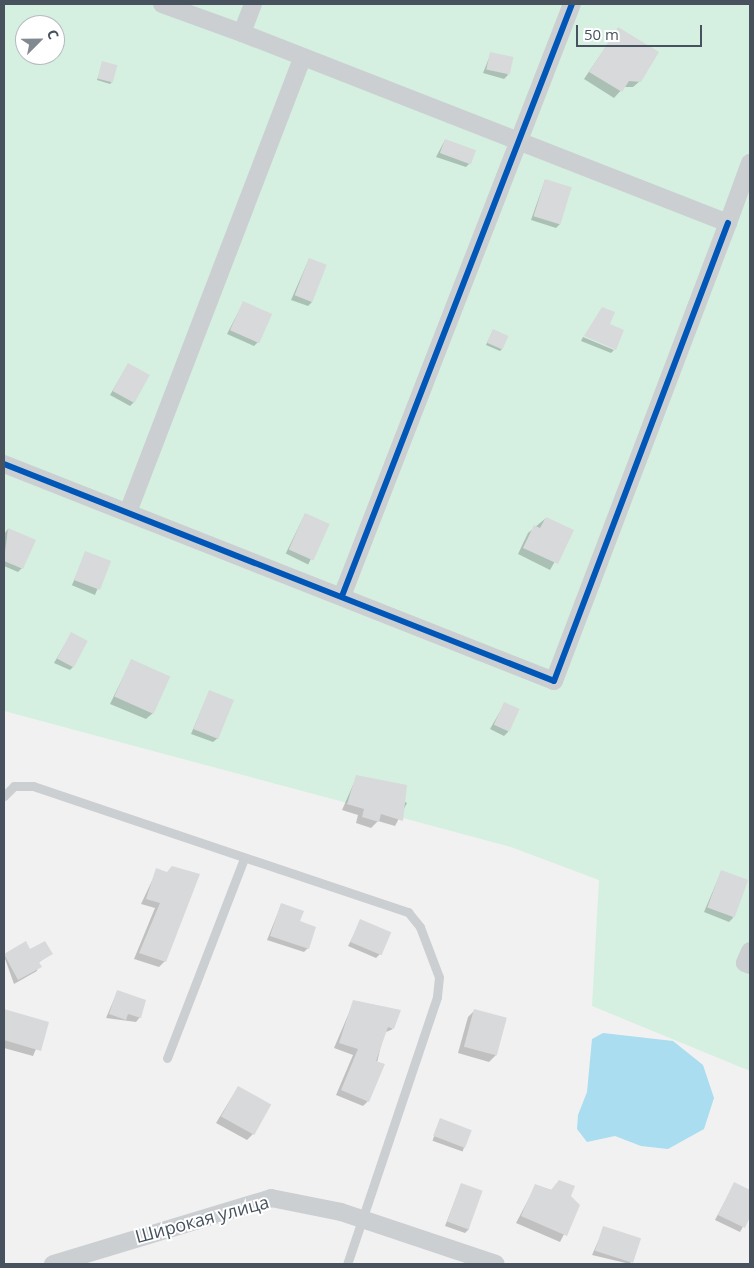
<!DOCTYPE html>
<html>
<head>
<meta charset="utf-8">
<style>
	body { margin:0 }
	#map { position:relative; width:754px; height:1268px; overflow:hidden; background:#f1f1f1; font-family:"Open Sans",sans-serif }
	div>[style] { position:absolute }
	.green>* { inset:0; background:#d5f0e1 }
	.water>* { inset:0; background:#a9ddef }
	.shadow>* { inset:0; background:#0003; transform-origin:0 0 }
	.building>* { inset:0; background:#d8d9db; transform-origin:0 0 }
	.lane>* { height:9px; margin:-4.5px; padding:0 4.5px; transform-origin:4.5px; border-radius:4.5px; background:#cccfd2 }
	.street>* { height:18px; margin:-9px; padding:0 9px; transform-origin:9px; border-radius:9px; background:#cccfd2 }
	.cycleway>* { height:6px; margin:-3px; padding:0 3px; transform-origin:3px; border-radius:3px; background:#0057b8 }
	span { translate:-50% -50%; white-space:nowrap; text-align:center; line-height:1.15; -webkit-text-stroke:4px #fff; paint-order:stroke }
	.street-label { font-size:18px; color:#47525e }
	.frame { position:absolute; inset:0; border:5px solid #47525e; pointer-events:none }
	.north { position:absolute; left:15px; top:15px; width:50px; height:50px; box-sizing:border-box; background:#fff; border:1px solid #b5babf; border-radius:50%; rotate:67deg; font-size:14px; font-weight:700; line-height:20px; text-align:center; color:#47525e }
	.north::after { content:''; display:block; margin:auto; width:18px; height:22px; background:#828a91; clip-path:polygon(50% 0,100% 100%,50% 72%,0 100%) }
	.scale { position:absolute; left:576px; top:25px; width:126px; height:22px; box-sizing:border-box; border:2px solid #47525e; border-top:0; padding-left:6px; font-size:15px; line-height:18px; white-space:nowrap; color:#47525e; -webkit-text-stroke:4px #fff; paint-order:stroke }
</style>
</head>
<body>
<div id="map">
	<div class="green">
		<div style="clip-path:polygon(evenodd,4px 4px,750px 4px,750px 1071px,592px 1006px,599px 880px,511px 847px,4px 711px,4px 4px,25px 25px,55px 25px,55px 55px,25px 55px,25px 25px)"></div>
	</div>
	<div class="water">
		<div style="clip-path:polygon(603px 1033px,673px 1041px,703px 1065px,714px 1098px,704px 1129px,668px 1149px,641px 1146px,615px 1136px,587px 1142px,577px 1129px,578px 1115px,587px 1092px,592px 1039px)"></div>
	</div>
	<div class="shadow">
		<div style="clip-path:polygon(618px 29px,640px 81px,633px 87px,624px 87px,614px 98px,584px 79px)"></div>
		<div style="clip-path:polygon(491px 53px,508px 75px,504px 79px,483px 73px)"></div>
		<div style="clip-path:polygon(103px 63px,112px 82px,110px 84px,97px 80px)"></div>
		<div style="clip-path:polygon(445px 140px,470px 163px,466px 167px,436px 157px)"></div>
		<div style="clip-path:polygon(545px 180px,560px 224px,556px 228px,531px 220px)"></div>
		<div style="clip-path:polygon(309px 259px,312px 302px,308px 306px,291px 300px)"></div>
		<div style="clip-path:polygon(243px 303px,258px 342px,254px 346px,227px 334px)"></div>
		<div style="clip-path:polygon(493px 330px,502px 349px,500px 351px,486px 345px)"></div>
		<div style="clip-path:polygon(583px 337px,614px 350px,611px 353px,581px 341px)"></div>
		<div style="clip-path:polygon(128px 364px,134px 402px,130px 406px,110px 395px)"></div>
		<div style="left:305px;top:514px;width:25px;height:44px;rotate:26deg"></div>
		<div style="clip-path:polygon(546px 518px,572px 531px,550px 570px,518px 554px,528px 533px)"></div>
		<div style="clip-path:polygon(8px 529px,22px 568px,18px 572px,4px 566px,4px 534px)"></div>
		<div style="left:86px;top:552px;width:25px;height:36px;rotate:23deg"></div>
		<div style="clip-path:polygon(71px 634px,74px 666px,70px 670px,54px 663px)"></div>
		<div style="clip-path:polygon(131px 661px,153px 713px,146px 719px,110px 704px)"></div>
		<div style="clip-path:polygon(209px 692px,218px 738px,213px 742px,191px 734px)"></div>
		<div style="clip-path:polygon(505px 703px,508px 732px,504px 736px,490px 729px)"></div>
		<div style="clip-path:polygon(357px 776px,407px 803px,395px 826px,378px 821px,371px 828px,356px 823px,358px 815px,342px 810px)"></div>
		<div style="clip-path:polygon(157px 870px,166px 873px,165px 961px,159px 967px,134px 959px,155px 908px,141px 904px)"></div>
		<div style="clip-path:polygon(721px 872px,733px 918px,729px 922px,704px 912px)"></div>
		<div style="clip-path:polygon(281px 905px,299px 922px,308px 948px,304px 952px,267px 940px)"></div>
		<div style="clip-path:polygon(361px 921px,380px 954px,376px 958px,348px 946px)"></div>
		<div style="clip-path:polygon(30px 950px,51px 954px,38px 963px,37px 971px,14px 984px,4px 956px)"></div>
		<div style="clip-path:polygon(117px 992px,140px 1017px,136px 1022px,106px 1018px)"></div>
		<div style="clip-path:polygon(354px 1001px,393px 1029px,384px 1033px,368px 1101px,363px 1106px,336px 1095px,353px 1055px,334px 1048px)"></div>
		<div style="clip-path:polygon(4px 1010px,47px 1023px,33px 1056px,4px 1048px)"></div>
		<div style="clip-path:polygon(474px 1011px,496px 1055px,489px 1062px,458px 1053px,468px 1017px)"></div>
		<div style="clip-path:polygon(238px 1087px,253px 1134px,247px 1140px,216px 1123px)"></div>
		<div style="left:440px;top:1120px;width:32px;height:22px;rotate:20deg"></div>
		<div style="clip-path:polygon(734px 1184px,750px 1192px,750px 1214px,740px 1232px,715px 1220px)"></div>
		<div style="clip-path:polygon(461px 1185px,469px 1229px,465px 1233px,445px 1226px)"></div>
		<div style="clip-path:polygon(536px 1185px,570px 1196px,579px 1205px,560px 1242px,516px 1223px)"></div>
		<div style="clip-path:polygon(604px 1228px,639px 1239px,630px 1264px,592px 1255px)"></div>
	</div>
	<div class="building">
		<div style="clip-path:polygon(618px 27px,659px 52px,641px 82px,629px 81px,622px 92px,589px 72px)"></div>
		<div style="left:490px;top:52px;width:24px;height:18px;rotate:12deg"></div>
		<div style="left:102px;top:61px;width:16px;height:18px;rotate:15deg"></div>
		<div style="left:445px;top:139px;width:33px;height:15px;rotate:20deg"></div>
		<div style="left:545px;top:179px;width:28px;height:39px;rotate:17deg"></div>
		<div style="left:309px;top:258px;width:19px;height:40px;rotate:21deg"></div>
		<div style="left:243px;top:301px;width:32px;height:32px;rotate:24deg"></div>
		<div style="clip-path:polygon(602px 307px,615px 312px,610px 324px,624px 330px,616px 350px,584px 336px)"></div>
		<div style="left:493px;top:329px;width:17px;height:15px;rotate:24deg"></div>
		<div style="left:128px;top:363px;width:25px;height:32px;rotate:29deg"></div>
		<div style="left:305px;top:513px;width:27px;height:40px;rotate:24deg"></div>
		<div style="clip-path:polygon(546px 517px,574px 530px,558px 564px,523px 548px,534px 525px,540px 528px)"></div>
		<div style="clip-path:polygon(8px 528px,36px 540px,23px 569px,4px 561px)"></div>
		<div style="left:85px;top:551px;width:28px;height:31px;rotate:21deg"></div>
		<div style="left:71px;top:632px;width:19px;height:30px;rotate:28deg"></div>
		<div style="left:131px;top:659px;width:43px;height:41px;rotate:24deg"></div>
		<div style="left:209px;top:690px;width:27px;height:42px;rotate:22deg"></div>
		<div style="left:504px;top:702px;width:17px;height:25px;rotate:24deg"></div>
		<div style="clip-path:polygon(356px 775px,407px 785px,403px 821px,381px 814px,379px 822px,362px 817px,364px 809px,347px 804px)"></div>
		<div style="clip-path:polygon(172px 866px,200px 874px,166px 962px,139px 953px,160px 903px,146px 899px,156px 868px,167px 872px)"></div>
		<div style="left:721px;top:870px;width:29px;height:40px;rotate:20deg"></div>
		<div style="clip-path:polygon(281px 903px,304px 911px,300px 921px,316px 927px,309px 949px,270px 936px)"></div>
		<div style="left:360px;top:919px;width:34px;height:25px;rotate:23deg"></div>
		<div style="clip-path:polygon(26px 941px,30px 949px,45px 941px,53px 954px,39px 962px,42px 967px,18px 980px,4px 954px)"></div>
		<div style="clip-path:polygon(117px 990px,146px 1000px,141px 1018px,128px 1014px,126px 1020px,109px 1014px)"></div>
		<div style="clip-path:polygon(353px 1000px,401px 1010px,394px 1029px,388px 1027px,376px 1061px,385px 1064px,369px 1102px,341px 1090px,358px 1049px,339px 1043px)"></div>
		<div style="clip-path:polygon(4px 1009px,49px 1022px,41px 1051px,4px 1040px)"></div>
		<div style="left:474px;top:1009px;width:34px;height:39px;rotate:15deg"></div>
		<div style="left:238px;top:1086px;width:38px;height:35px;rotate:29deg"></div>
		<div style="left:440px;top:1118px;width:34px;height:19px;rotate:21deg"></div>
		<div style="clip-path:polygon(559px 1180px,575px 1186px,571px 1196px,580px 1205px,567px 1236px,521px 1216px,535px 1184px,551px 1190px)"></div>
		<div style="clip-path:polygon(734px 1182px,750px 1190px,750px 1217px,745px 1228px,718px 1215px)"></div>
		<div style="left:461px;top:1183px;width:23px;height:41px;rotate:20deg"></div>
		<div style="left:603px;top:1226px;width:40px;height:26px;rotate:18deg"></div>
	</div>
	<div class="lane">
		<div style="left:4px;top:796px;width:14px;rotate:-45deg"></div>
		<div style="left:14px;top:786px;width:19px"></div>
		<div style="left:33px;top:786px;width:396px;rotate:18.6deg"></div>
		<div style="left:408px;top:912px;width:19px;rotate:51deg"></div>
		<div style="left:420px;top:927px;width:53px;rotate:69.2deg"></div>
		<div style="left:439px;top:977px;width:20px;rotate:96deg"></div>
		<div style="left:437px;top:997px;width:282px;rotate:108.6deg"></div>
		<div style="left:167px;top:1058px;width:214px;rotate:-68.9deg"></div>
	</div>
	<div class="street">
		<div style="left:162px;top:4px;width:85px;rotate:19.9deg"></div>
		<div style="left:253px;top:4px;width:31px;rotate:111deg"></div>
		<div style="left:242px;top:33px;width:522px;rotate:21.35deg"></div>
		<div style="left:728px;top:223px;width:64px;rotate:-69.9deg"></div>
		<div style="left:4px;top:464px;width:591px;rotate:21.53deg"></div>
		<div style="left:554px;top:681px;width:490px;rotate:-69.2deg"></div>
		<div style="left:128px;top:512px;width:485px;rotate:-69deg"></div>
		<div style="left:342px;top:596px;width:635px;rotate:-68.77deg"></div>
		<div style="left:750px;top:951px;width:13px;rotate:113deg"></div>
		<div style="left:745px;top:963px;width:5px;rotate:22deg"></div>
		<div style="left:53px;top:1264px;width:228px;rotate:-16.8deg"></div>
		<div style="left:271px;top:1198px;width:71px;rotate:11.3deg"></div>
		<div style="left:341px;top:1212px;width:163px;rotate:18.5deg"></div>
	</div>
	<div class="cycleway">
		<div style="left:4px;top:464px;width:591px;rotate:21.53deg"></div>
		<div style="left:554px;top:681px;width:490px;rotate:-69.2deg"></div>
		<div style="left:342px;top:596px;width:635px;rotate:-68.77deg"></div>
	</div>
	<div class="street-label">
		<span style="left:202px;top:1219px;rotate:-15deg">Широкая улица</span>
	</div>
	<div class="frame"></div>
	<div class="north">С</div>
	<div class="scale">50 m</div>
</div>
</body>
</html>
